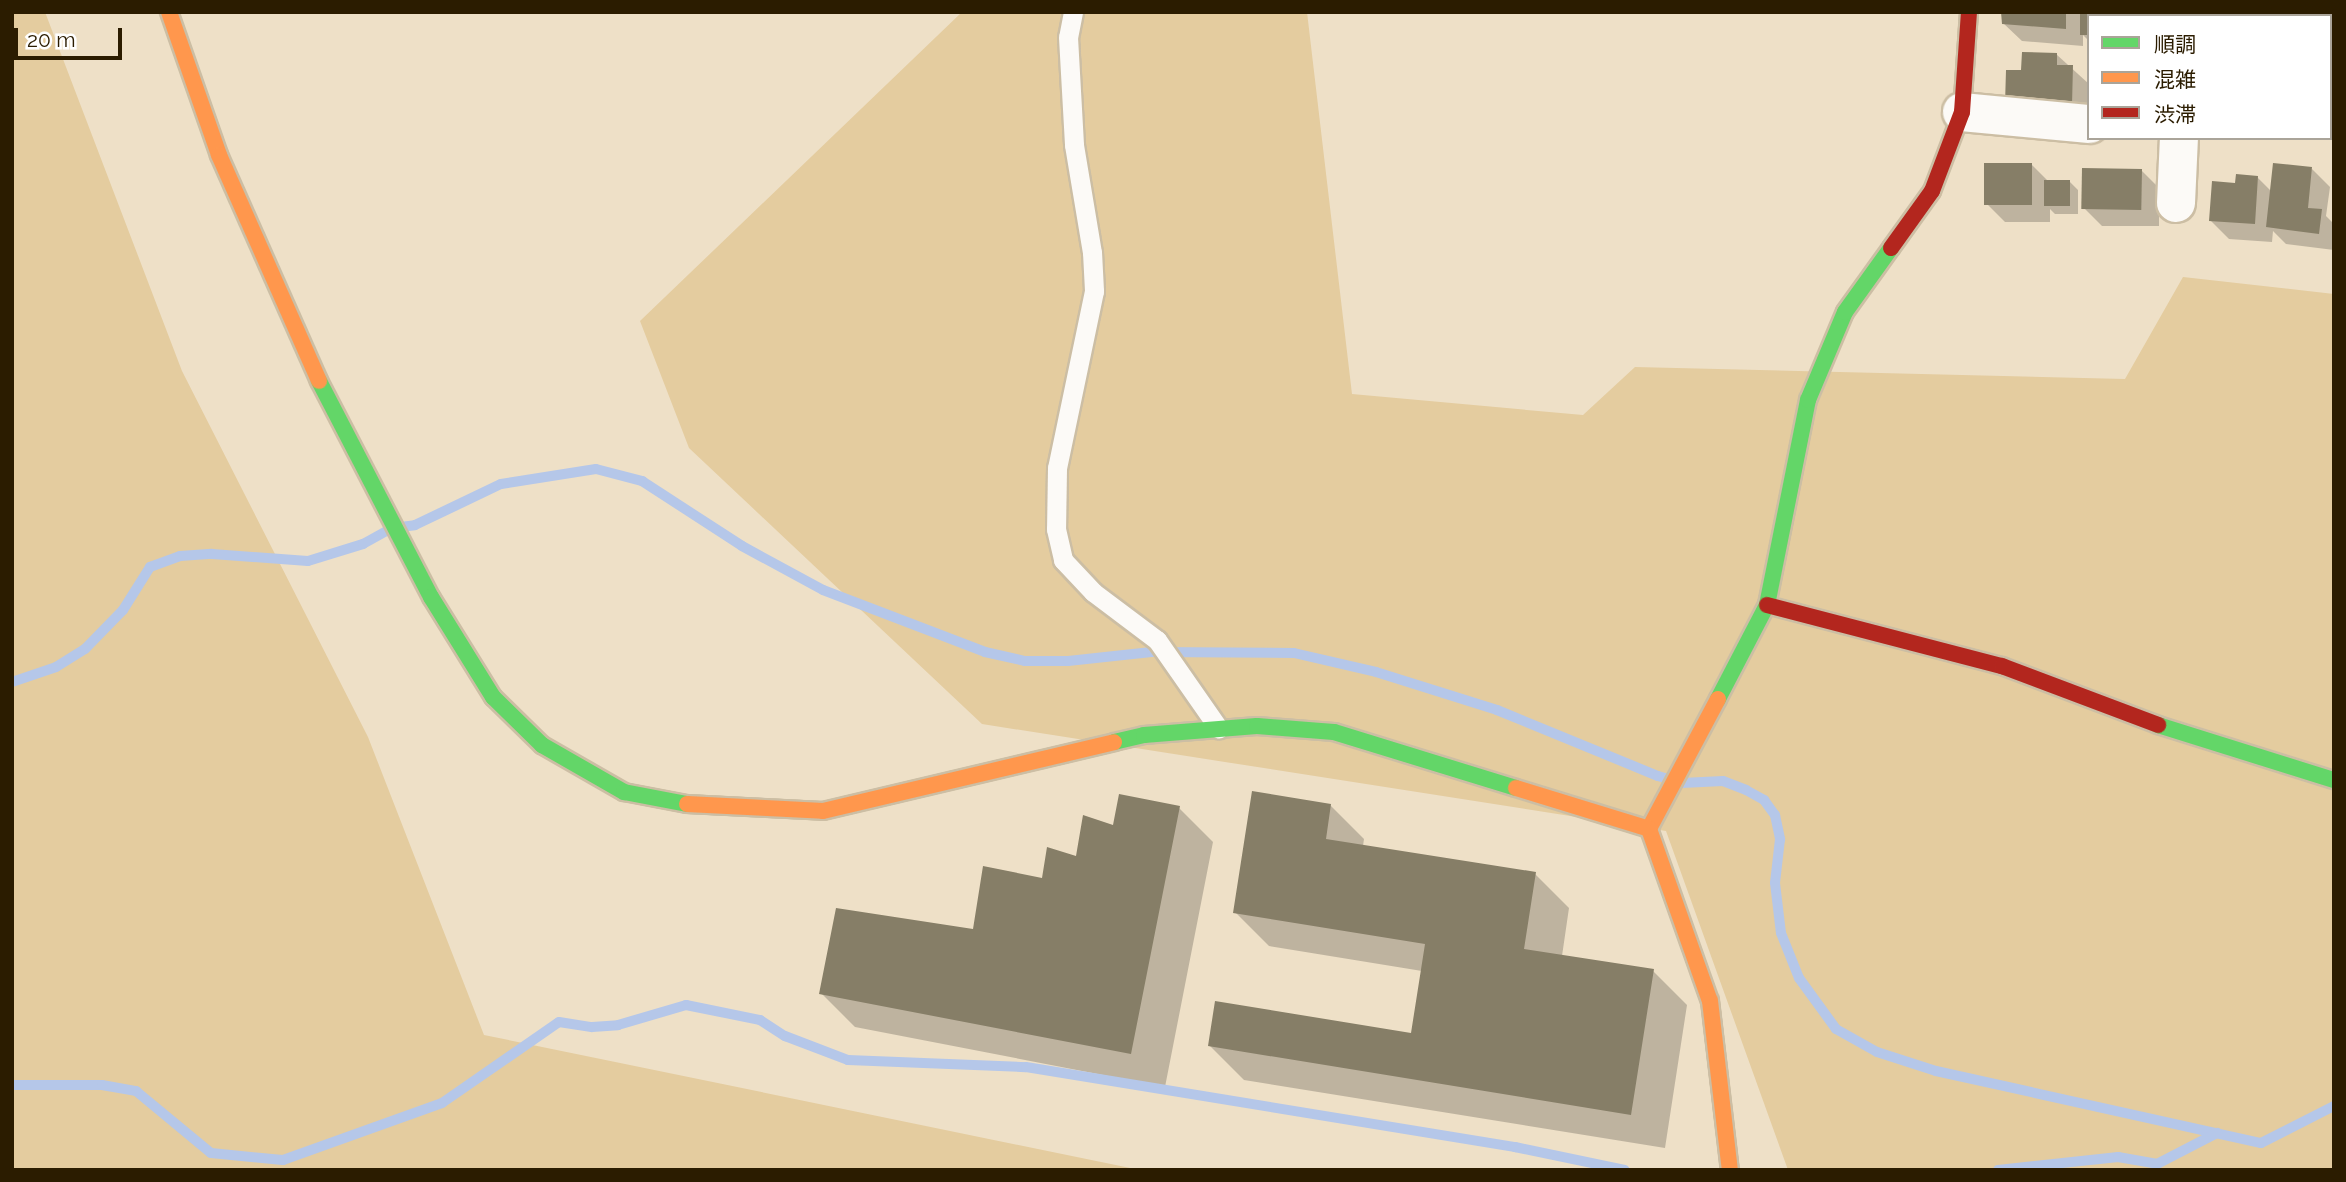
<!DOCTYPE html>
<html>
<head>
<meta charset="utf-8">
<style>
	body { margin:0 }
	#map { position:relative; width:2346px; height:1182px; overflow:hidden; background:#eee0c7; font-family:Raleway,"Noto Sans JP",sans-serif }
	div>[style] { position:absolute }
	.green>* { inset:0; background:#e4cc9f }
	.shadow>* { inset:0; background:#0003; transform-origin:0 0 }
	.stream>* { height:10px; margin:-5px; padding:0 5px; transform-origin:5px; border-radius:5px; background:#b5c7e9 }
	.building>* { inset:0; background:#867e67; transform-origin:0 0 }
	.roads { filter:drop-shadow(2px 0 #ccbea4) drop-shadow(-2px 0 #ccbea4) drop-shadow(0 2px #ccbea4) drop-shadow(0 -2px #ccbea4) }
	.lane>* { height:19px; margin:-9.5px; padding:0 9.5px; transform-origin:9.5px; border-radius:9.5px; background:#fcfaf7 }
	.street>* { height:38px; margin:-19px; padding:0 19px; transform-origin:19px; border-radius:19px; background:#fcfaf7 }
	.fast>* { height:16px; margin:-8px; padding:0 8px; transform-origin:8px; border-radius:8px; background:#63d668 }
	.slow>* { height:16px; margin:-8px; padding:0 8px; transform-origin:8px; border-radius:8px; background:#ff974d }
	.jam>* { height:16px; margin:-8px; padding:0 8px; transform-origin:8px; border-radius:8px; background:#b3261e }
	span { translate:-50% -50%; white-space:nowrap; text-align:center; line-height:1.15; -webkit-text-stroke:7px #fff; paint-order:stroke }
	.frame { position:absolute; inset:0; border:14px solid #2b1c00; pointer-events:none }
	.legend { position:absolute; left:2087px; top:14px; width:245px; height:126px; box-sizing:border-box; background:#fff; border:2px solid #aaa499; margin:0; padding:9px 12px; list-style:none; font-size:21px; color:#2b1c00 }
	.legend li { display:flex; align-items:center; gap:14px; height:35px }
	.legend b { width:35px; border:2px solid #aaa499 }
	.scale { position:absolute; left:14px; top:28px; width:108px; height:32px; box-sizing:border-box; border:4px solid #2b1c00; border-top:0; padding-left:9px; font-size:21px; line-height:24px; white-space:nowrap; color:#2b1c00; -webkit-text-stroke:5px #fff; paint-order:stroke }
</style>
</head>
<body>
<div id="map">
	<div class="green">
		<div style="clip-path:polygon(12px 12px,45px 12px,182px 371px,368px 737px,484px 1035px,1140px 1170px,12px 1170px)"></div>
		<div style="clip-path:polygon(962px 12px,1307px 12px,1352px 394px,1583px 415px,1635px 367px,2125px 379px,2183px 277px,2334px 294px,2334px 1170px,1788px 1170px,1666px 831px,982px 724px,689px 448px,640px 321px)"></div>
	</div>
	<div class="shadow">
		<div style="clip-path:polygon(2003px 12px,2133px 12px,2136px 16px,2089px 16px,2089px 41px,2083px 35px,2083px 46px,2022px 41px,2003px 23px)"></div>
		<div style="clip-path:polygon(2198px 12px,2334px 12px,2334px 54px,2330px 16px,2198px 16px)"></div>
		<div style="clip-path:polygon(2056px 54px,2089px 84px,2089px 123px,2023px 72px)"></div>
		<div style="left:2330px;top:76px;width:4px;height:43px;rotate:14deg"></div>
		<div style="clip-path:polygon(2031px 164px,2048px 181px,2069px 181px,2078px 190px,2078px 214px,2055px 214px,2050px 209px,2050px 222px,2005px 222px,1987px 204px)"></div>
		<div style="clip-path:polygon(2312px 169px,2330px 187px,2326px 216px,2334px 224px,2334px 250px,2286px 244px,2273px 231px,2272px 242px,2229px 239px,2211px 221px,2236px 185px,2257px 177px,2272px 192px)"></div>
		<div style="clip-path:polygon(2141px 170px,2159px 188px,2159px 226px,2102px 226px,2084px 208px)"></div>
		<div style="clip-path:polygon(1330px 805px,1364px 839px,1363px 846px,1535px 874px,1569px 908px,1562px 956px,1653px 971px,1687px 1005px,1665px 1148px,1244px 1080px,1210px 1046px,1412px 1035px,1422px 971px,1269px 946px,1235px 912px)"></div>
		<div style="clip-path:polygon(1179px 808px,1213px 842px,1165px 1087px,855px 1027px,821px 993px,974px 931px,1114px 828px)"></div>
	</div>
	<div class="stream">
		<div style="left:12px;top:682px;width:46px;rotate:-18.8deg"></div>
		<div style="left:56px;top:667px;width:34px;rotate:-32deg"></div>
		<div style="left:85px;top:649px;width:54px;rotate:-45.7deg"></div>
		<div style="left:123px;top:610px;width:51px;rotate:-57.9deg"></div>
		<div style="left:150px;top:567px;width:32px;rotate:-20deg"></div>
		<div style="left:180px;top:556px;width:32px;rotate:-4deg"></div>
		<div style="left:212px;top:554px;width:96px;rotate:4.2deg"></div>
		<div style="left:308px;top:561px;width:58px;rotate:-17.2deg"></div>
		<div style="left:363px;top:544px;width:33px;rotate:-29deg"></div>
		<div style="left:392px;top:528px;width:23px;rotate:-7deg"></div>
		<div style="left:415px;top:525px;width:95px;rotate:-25.5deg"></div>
		<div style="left:501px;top:484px;width:96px;rotate:-9deg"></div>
		<div style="left:596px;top:469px;width:48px;rotate:14.6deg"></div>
		<div style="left:642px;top:481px;width:119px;rotate:33deg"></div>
		<div style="left:742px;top:546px;width:92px;rotate:28.5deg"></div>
		<div style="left:823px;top:590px;width:173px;rotate:20.9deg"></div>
		<div style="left:985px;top:652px;width:41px;rotate:12.7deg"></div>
		<div style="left:1025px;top:661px;width:43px"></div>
		<div style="left:1068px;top:661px;width:84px;rotate:-6.1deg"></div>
		<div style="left:1152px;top:652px;width:142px;rotate:0.4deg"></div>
		<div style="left:1294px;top:653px;width:84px;rotate:13deg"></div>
		<div style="left:1376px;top:672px;width:127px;rotate:17.4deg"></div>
		<div style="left:1497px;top:710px;width:174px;rotate:22.3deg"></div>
		<div style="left:1658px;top:776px;width:25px;rotate:16deg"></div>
		<div style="left:1682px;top:783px;width:41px;rotate:-2.8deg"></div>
		<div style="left:1723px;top:781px;width:25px;rotate:21deg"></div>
		<div style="left:1746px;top:790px;width:21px;rotate:29deg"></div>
		<div style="left:1764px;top:800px;width:19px;rotate:54deg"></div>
		<div style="left:1775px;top:815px;width:25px;rotate:78deg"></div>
		<div style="left:1780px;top:839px;width:44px;rotate:96.5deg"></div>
		<div style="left:1775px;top:883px;width:50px;rotate:83.2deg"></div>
		<div style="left:1781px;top:933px;width:48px;rotate:68.2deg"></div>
		<div style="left:1799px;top:978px;width:63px;rotate:54deg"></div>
		<div style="left:1836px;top:1029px;width:47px;rotate:29.3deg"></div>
		<div style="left:1877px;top:1052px;width:62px;rotate:17.9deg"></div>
		<div style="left:1936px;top:1071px;width:333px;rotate:12.5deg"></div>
		<div style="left:2261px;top:1143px;width:82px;rotate:-26.9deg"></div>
		<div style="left:12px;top:1085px;width:90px"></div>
		<div style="left:102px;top:1085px;width:35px;rotate:10deg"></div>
		<div style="left:136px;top:1091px;width:97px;rotate:39.6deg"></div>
		<div style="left:211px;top:1153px;width:72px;rotate:5.6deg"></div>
		<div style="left:283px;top:1160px;width:169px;rotate:-19.7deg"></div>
		<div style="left:442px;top:1103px;width:142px;rotate:-34.7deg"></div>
		<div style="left:559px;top:1022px;width:33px;rotate:9deg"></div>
		<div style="left:592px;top:1027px;width:26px;rotate:-4deg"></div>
		<div style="left:618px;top:1025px;width:71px;rotate:-16.4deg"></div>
		<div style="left:686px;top:1005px;width:76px;rotate:11.5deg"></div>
		<div style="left:760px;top:1020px;width:30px;rotate:33deg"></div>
		<div style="left:785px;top:1036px;width:67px;rotate:20.9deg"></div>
		<div style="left:848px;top:1060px;width:178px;rotate:2.3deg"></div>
		<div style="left:1026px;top:1067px;width:496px;rotate:9.3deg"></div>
		<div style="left:1515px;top:1147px;width:112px;rotate:11.8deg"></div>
		<div style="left:1998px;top:1170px;width:121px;rotate:-6.2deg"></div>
		<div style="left:2118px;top:1157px;width:40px;rotate:10deg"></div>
		<div style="left:2157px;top:1164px;width:68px;rotate:-27.3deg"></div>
	</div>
	<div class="building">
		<div style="clip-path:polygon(2001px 12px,2066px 12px,2066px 29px,2002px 24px)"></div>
		<div style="clip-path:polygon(2080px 12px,2123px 12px,2123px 16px,2089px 16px,2089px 35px,2080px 35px)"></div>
		<div style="left:2196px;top:12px;width:75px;height:4px"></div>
		<div style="clip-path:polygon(2288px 12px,2334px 12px,2334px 37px,2330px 16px)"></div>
		<div style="clip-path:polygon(2022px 52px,2057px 53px,2057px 65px,2073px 65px,2072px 105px,2005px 104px,2006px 70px,2021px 70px)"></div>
		<div style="left:1984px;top:163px;width:48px;height:42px"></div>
		<div style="clip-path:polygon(2273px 163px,2312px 167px,2308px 208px,2322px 209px,2319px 234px,2266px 227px)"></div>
		<div style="left:2082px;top:168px;width:60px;height:41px;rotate:1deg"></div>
		<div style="clip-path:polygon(2236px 174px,2258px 176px,2255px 224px,2209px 221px,2212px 181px,2235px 183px)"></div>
		<div style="left:2044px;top:180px;width:26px;height:26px"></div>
		<div style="clip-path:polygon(1252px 791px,1331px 804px,1326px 839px,1536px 872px,1524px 949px,1654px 969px,1631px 1115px,1208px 1046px,1215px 1001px,1411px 1033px,1425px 944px,1233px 913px)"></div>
		<div style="clip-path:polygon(1119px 794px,1180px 806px,1131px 1054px,819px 994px,836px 908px,973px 929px,983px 866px,1042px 878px,1047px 847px,1076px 856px,1083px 815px,1113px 825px)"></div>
	</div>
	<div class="roads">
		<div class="lane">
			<div style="left:1073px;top:12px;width:25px;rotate:101deg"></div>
			<div style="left:1068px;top:37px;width:108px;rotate:86.8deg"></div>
			<div style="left:1074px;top:145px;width:109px;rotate:80.5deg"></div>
			<div style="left:1092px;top:252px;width:39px;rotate:87deg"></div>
			<div style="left:1094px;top:291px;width:181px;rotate:101.8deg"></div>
			<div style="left:1057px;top:468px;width:61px;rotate:90.9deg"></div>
			<div style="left:1056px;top:529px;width:32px;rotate:77deg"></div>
			<div style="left:1063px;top:560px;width:44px;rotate:46.8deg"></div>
			<div style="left:1093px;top:592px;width:80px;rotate:36.9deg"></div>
			<div style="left:1157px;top:640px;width:108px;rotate:55.1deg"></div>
		</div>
		<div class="street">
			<div style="left:2178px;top:12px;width:4px;rotate:90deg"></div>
			<div style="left:1962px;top:112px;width:128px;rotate:5.4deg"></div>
			<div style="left:2330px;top:119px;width:4px"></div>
			<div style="left:2176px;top:203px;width:65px;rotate:-87.4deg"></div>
		</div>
		<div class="fast">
			<div style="left:319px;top:381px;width:243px;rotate:62.6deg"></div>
			<div style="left:431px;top:597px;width:118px;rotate:58.2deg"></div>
			<div style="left:493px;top:697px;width:69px;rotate:44.4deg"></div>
			<div style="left:542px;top:745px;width:95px;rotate:29.8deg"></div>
			<div style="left:624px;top:792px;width:64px;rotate:10.8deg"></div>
			<div style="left:1718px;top:699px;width:106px;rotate:-62.5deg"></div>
			<div style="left:1767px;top:605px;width:209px;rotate:-78.7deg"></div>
			<div style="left:1808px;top:400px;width:95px;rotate:-67.2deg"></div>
			<div style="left:1845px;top:312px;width:79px;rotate:-54.3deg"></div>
			<div style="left:2158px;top:725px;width:184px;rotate:17.4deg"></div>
			<div style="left:1114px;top:742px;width:31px;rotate:-13deg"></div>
			<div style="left:1144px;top:735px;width:113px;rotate:-4.6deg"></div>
			<div style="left:1257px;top:726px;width:77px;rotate:4.5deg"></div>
			<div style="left:1334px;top:732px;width:190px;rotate:17.1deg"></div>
		</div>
		<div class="slow">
			<div style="left:169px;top:12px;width:151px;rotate:70.7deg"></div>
			<div style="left:219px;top:155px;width:247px;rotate:66.1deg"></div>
			<div style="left:1718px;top:699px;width:147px;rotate:118deg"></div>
			<div style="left:1649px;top:829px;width:182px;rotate:70.5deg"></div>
			<div style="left:1710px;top:1001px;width:170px;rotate:83.3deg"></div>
			<div style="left:1516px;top:788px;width:139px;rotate:17.1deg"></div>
			<div style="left:687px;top:804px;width:136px;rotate:2.9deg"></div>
			<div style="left:823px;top:811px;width:299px;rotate:-13.3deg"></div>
		</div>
		<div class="jam">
			<div style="left:1891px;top:248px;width:70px;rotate:-54.3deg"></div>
			<div style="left:1932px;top:191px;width:85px;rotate:-69.2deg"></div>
			<div style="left:1962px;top:112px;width:100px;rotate:-86deg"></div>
			<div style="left:1767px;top:605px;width:243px;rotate:14.6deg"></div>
			<div style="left:2002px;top:666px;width:167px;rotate:20.7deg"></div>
		</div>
	</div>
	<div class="frame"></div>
	<ul class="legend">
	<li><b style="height:9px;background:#63d668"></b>順調</li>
	<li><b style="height:9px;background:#ff974d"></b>混雑</li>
	<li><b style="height:9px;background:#b3261e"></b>渋滞</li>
	</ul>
	<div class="scale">20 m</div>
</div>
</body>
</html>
